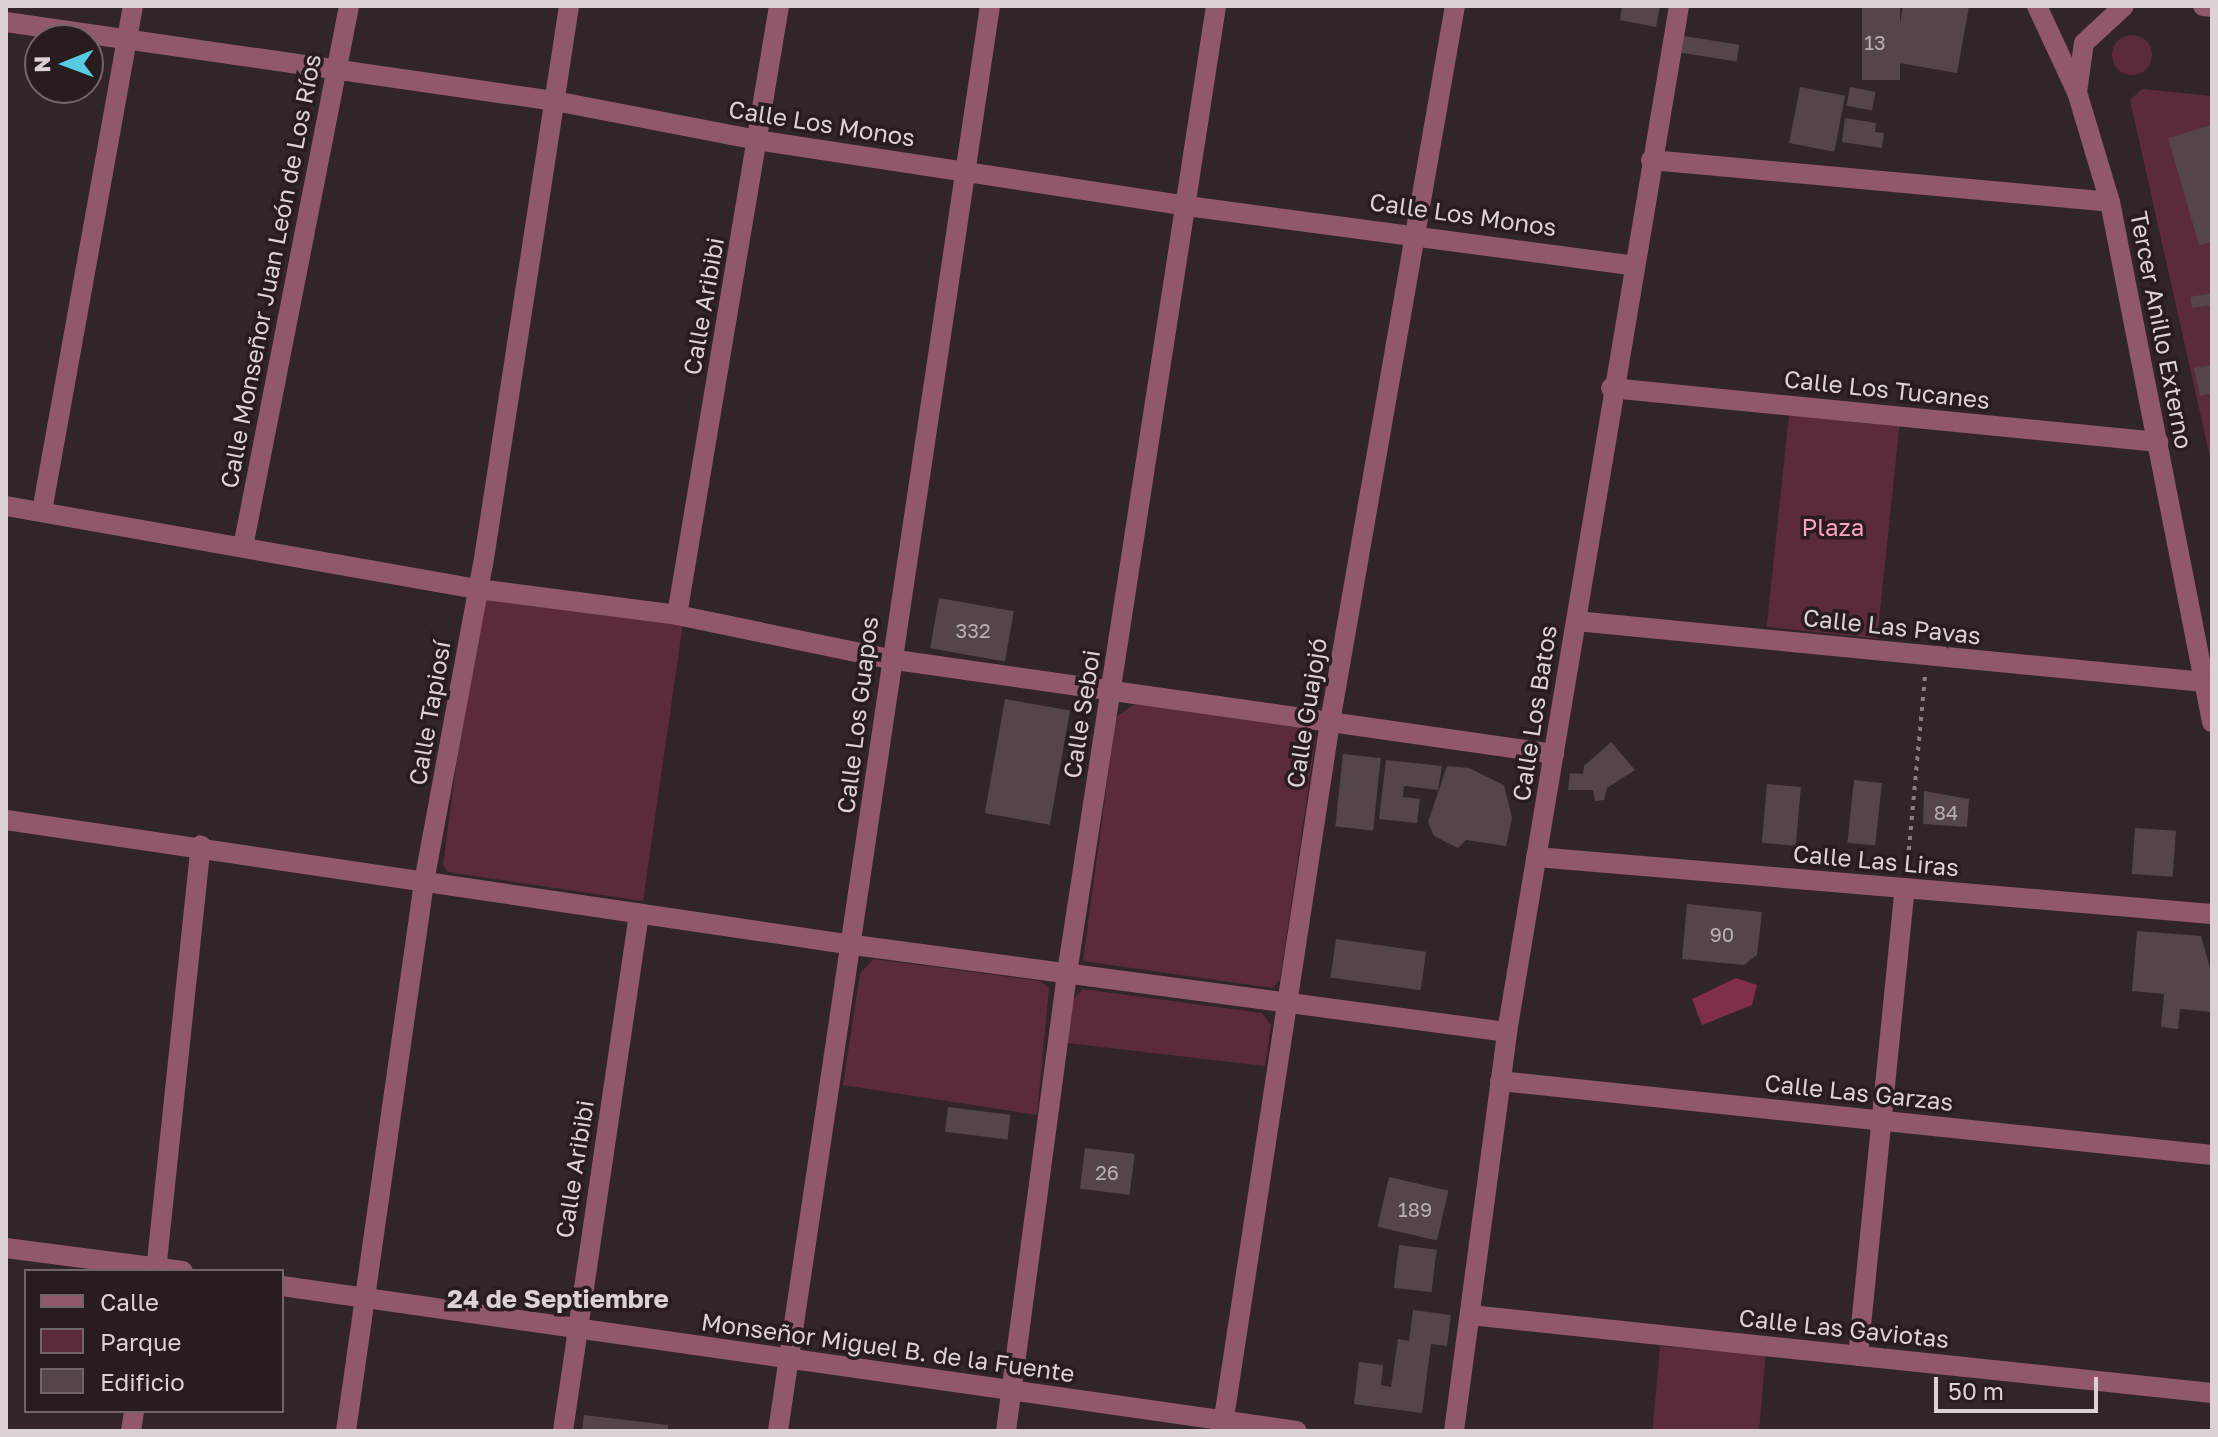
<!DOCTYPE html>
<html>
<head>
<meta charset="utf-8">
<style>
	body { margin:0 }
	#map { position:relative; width:2218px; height:1437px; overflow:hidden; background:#322528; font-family:"Golos Text",sans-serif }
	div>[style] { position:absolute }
	.green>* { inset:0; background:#5c2b3a; transform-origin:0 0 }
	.round { border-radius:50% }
	.water>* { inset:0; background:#7f2f4a }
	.building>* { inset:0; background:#534548; transform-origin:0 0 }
	.path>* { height:4px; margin-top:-2px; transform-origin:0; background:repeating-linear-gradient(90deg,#887d80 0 4px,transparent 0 10px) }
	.minor>* { height:20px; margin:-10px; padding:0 10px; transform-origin:10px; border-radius:10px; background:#915868 }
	span { translate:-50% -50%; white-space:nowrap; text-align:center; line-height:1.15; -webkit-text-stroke:7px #281c1f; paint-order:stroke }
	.number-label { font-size:20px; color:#b9afb1 }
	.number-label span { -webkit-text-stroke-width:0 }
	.street-label { font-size:24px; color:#dbd2d4 }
	.park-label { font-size:24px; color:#ffa1bb }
	.neighbourhood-label { font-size:26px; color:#dbd2d4; font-weight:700 }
	.frame { position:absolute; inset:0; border:8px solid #dbd2d4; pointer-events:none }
	.legend { position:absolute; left:24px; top:1269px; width:260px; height:144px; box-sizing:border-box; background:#281c1f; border:2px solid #706567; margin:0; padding:10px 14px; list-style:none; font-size:24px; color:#dbd2d4 }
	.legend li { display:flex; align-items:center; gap:16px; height:40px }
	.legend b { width:40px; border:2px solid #706567 }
	.north { position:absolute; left:24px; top:24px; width:80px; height:80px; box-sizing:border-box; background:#281c1f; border:2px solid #706567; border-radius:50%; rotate:269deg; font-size:22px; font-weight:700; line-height:32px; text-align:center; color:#dbd2d4 }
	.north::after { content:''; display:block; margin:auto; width:28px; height:36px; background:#55cae0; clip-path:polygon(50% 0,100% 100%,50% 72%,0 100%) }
	.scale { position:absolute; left:1934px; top:1377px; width:164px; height:36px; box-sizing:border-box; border:4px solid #dbd2d4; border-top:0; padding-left:10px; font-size:24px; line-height:28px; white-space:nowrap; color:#dbd2d4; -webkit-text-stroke:6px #281c1f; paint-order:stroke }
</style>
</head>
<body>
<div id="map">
	<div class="green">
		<div class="round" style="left:2112px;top:35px;width:40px;height:40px"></div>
		<div style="clip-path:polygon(2142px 89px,2212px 96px,2212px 466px,2130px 100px)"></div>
		<div style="left:1789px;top:415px;width:111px;height:213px;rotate:6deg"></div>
		<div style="clip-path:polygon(486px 599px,683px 623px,643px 901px,448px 872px,443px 866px,477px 606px)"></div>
		<div style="clip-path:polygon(1135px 704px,1308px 729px,1316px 737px,1280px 980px,1272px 988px,1083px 961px,1116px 717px)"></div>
		<div style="clip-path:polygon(874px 959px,1040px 981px,1049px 988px,1037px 1115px,843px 1085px,860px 973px)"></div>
		<div style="clip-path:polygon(1083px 989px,1262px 1013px,1271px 1025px,1265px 1066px,1067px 1043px,1072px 1001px)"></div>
		<div style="left:1660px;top:1346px;width:106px;height:85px;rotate:5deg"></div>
	</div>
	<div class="water">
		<div style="clip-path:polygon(1736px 978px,1757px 985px,1752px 1005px,1702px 1025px,1692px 999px)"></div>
	</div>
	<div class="building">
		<div style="clip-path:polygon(1622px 6px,1660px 6px,1656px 27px,1620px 20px)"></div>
		<div style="left:1862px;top:6px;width:38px;height:74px"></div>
		<div style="clip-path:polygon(1903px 6px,1969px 6px,1957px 73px,1893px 62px)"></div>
		<div style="left:1684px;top:36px;width:56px;height:17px;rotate:9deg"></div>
		<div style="left:1800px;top:87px;width:46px;height:57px;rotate:11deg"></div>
		<div style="left:1850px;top:87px;width:26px;height:19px;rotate:11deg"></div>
		<div style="clip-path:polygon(1845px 118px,1876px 123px,1875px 132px,1884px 133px,1882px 148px,1842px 142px)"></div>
		<div style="clip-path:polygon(2211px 125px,2212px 242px,2199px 245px,2168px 138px)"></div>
		<div style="clip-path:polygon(2212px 293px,2212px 305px,2192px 308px,2190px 297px)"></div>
		<div style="clip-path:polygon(2212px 365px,2212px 393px,2200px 396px,2194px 368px)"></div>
		<div style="left:939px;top:598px;width:76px;height:51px;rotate:10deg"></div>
		<div style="left:1005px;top:699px;width:66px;height:116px;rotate:10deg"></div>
		<div style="clip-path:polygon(1611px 742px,1635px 770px,1607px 788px,1604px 800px,1595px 801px,1593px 790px,1568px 790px,1570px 773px,1583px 774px,1584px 766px)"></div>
		<div style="left:1343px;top:754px;width:38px;height:73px;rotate:6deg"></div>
		<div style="clip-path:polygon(1386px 760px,1442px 766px,1438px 790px,1404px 786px,1403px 797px,1420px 799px,1417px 823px,1379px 819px)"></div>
		<div style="clip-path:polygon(1447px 766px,1469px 768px,1504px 785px,1512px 818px,1506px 846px,1466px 840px,1458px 848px,1434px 836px,1428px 822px)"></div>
		<div style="left:1854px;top:780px;width:28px;height:63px;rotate:6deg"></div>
		<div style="left:1767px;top:784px;width:34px;height:59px;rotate:5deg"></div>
		<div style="clip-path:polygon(1924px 791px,1969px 799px,1967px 827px,1923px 824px)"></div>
		<div style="left:2135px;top:828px;width:41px;height:46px;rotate:4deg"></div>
		<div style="clip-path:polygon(1687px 904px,1762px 912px,1757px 955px,1744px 965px,1682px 959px)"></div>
		<div style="clip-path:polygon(2137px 931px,2201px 936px,2212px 975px,2212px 1012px,2180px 1009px,2178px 1029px,2161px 1027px,2164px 994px,2132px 991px)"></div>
		<div style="left:1336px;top:939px;width:91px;height:39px;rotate:8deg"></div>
		<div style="left:948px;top:1107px;width:63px;height:25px;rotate:7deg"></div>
		<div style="left:1085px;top:1148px;width:50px;height:41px;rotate:7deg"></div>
		<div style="left:1389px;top:1177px;width:61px;height:51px;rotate:13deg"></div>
		<div style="left:1399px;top:1245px;width:38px;height:43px;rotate:7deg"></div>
		<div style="clip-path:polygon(1413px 1310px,1451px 1315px,1447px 1346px,1431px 1344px,1422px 1413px,1354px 1404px,1359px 1362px,1383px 1365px,1381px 1385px,1391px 1387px,1398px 1339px,1409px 1341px)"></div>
		<div style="clip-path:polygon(584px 1415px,668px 1425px,668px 1431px,582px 1431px)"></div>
	</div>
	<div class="path">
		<div style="left:1907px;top:870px;width:196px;rotate:-84.7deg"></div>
	</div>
	<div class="minor">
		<div style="left:2037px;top:6px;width:95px;rotate:65.1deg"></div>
		<div style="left:2077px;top:92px;width:115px;rotate:73.3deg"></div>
		<div style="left:2110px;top:202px;width:530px;rotate:78.9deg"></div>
		<div style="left:2203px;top:6px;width:9px;rotate:6deg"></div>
		<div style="left:6px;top:22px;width:555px;rotate:8.19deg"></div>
		<div style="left:555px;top:101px;width:206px;rotate:10.9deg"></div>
		<div style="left:757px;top:140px;width:435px;rotate:8.7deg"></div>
		<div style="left:1187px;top:206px;width:449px;rotate:7.6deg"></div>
		<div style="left:2077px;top:92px;width:49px;rotate:-81.9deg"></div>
		<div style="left:2084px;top:43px;width:54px;rotate:-42.8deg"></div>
		<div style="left:1651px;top:160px;width:461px;rotate:5.2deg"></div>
		<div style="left:1611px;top:388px;width:550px;rotate:5.64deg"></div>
		<div style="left:6px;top:506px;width:479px;rotate:10deg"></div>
		<div style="left:478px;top:589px;width:201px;rotate:7.4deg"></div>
		<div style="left:677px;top:615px;width:217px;rotate:11.7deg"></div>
		<div style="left:889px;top:659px;width:672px;rotate:8.13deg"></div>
		<div style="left:42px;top:511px;width:513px;rotate:-79.79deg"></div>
		<div style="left:243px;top:547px;width:551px;rotate:-78.91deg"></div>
		<div style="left:677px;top:615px;width:617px;rotate:-80.49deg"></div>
		<div style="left:1576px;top:621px;width:631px;rotate:5.55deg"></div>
		<div style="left:6px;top:820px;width:857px;rotate:8.39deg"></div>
		<div style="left:854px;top:945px;width:659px;rotate:7.59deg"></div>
		<div style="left:1536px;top:857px;width:678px;rotate:4.82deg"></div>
		<div style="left:1500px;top:1081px;width:716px;rotate:5.93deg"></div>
		<div style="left:6px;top:1248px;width:178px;rotate:7.4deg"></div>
		<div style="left:156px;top:1271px;width:428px;rotate:-84deg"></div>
		<div style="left:282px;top:1286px;width:1025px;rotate:8.13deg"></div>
		<div style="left:1470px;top:1315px;width:746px;rotate:6deg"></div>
		<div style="left:1858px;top:1356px;width:470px;rotate:-84.3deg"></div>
		<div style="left:131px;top:1431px;width:20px;rotate:-81deg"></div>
		<div style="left:346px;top:1431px;width:555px;rotate:-81.91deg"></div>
		<div style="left:424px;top:882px;width:322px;rotate:-79.5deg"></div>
		<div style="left:483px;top:565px;width:566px;rotate:-81.25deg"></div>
		<div style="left:563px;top:1431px;width:523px;rotate:-81.64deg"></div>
		<div style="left:778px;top:1431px;width:1441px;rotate:-81.54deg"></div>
		<div style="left:1006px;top:1431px;width:462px;rotate:-82.4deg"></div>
		<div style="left:1067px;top:973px;width:978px;rotate:-81.24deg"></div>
		<div style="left:1222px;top:1431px;width:717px;rotate:-81.34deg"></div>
		<div style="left:1330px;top:722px;width:727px;rotate:-80.1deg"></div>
		<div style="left:1454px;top:1431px;width:403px;rotate:-82.4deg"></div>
		<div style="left:1507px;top:1032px;width:1040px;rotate:-80.48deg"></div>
	</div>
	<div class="number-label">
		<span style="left:1875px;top:42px">13</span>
		<span style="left:973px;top:630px">332</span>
		<span style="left:1946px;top:812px">84</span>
		<span style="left:1722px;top:934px">90</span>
		<span style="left:1107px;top:1172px">26</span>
		<span style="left:1415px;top:1209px">189</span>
	</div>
	<div class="street-label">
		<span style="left:822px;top:123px;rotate:9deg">Calle Los Monos</span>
		<span style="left:1463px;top:214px;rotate:8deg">Calle Los Monos</span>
		<span style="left:270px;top:271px;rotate:-79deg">Calle Monseñor Juan León de Los Ríos</span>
		<span style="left:703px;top:306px;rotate:-80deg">Calle Aribibi</span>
		<span style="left:2162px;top:330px;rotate:79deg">Tercer Anillo Externo</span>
		<span style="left:1887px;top:389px;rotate:6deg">Calle Los Tucanes</span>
		<span style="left:1892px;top:626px;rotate:6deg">Calle Las Pavas</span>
		<span style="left:429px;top:713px;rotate:-80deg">Calle Tapiosí</span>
		<span style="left:1306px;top:713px;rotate:-81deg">Calle Guajojó</span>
		<span style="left:1534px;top:713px;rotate:-81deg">Calle Los Batos</span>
		<span style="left:1081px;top:714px;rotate:-81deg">Calle Seboi</span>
		<span style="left:857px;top:715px;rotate:-83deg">Calle Los Guapos</span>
		<span style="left:1876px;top:860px;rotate:5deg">Calle Las Liras</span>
		<span style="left:1859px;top:1092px;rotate:6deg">Calle Las Garzas</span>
		<span style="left:574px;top:1169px;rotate:-81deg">Calle Aribibi</span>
		<span style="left:1844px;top:1328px;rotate:6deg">Calle Las Gaviotas</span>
		<span style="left:888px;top:1347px;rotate:8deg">Monseñor Miguel B. de la Fuente</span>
	</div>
	<div class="park-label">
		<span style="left:1833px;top:527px">Plaza</span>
	</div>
	<div class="neighbourhood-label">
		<span style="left:558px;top:1299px">24 de Septiembre</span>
	</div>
	<div class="frame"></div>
	<ul class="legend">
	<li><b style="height:10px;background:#915868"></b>Calle</li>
	<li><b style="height:22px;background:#5c2b3a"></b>Parque</li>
	<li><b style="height:22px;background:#534548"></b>Edificio</li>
	</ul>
	<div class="north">N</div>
	<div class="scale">50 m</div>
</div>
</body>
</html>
